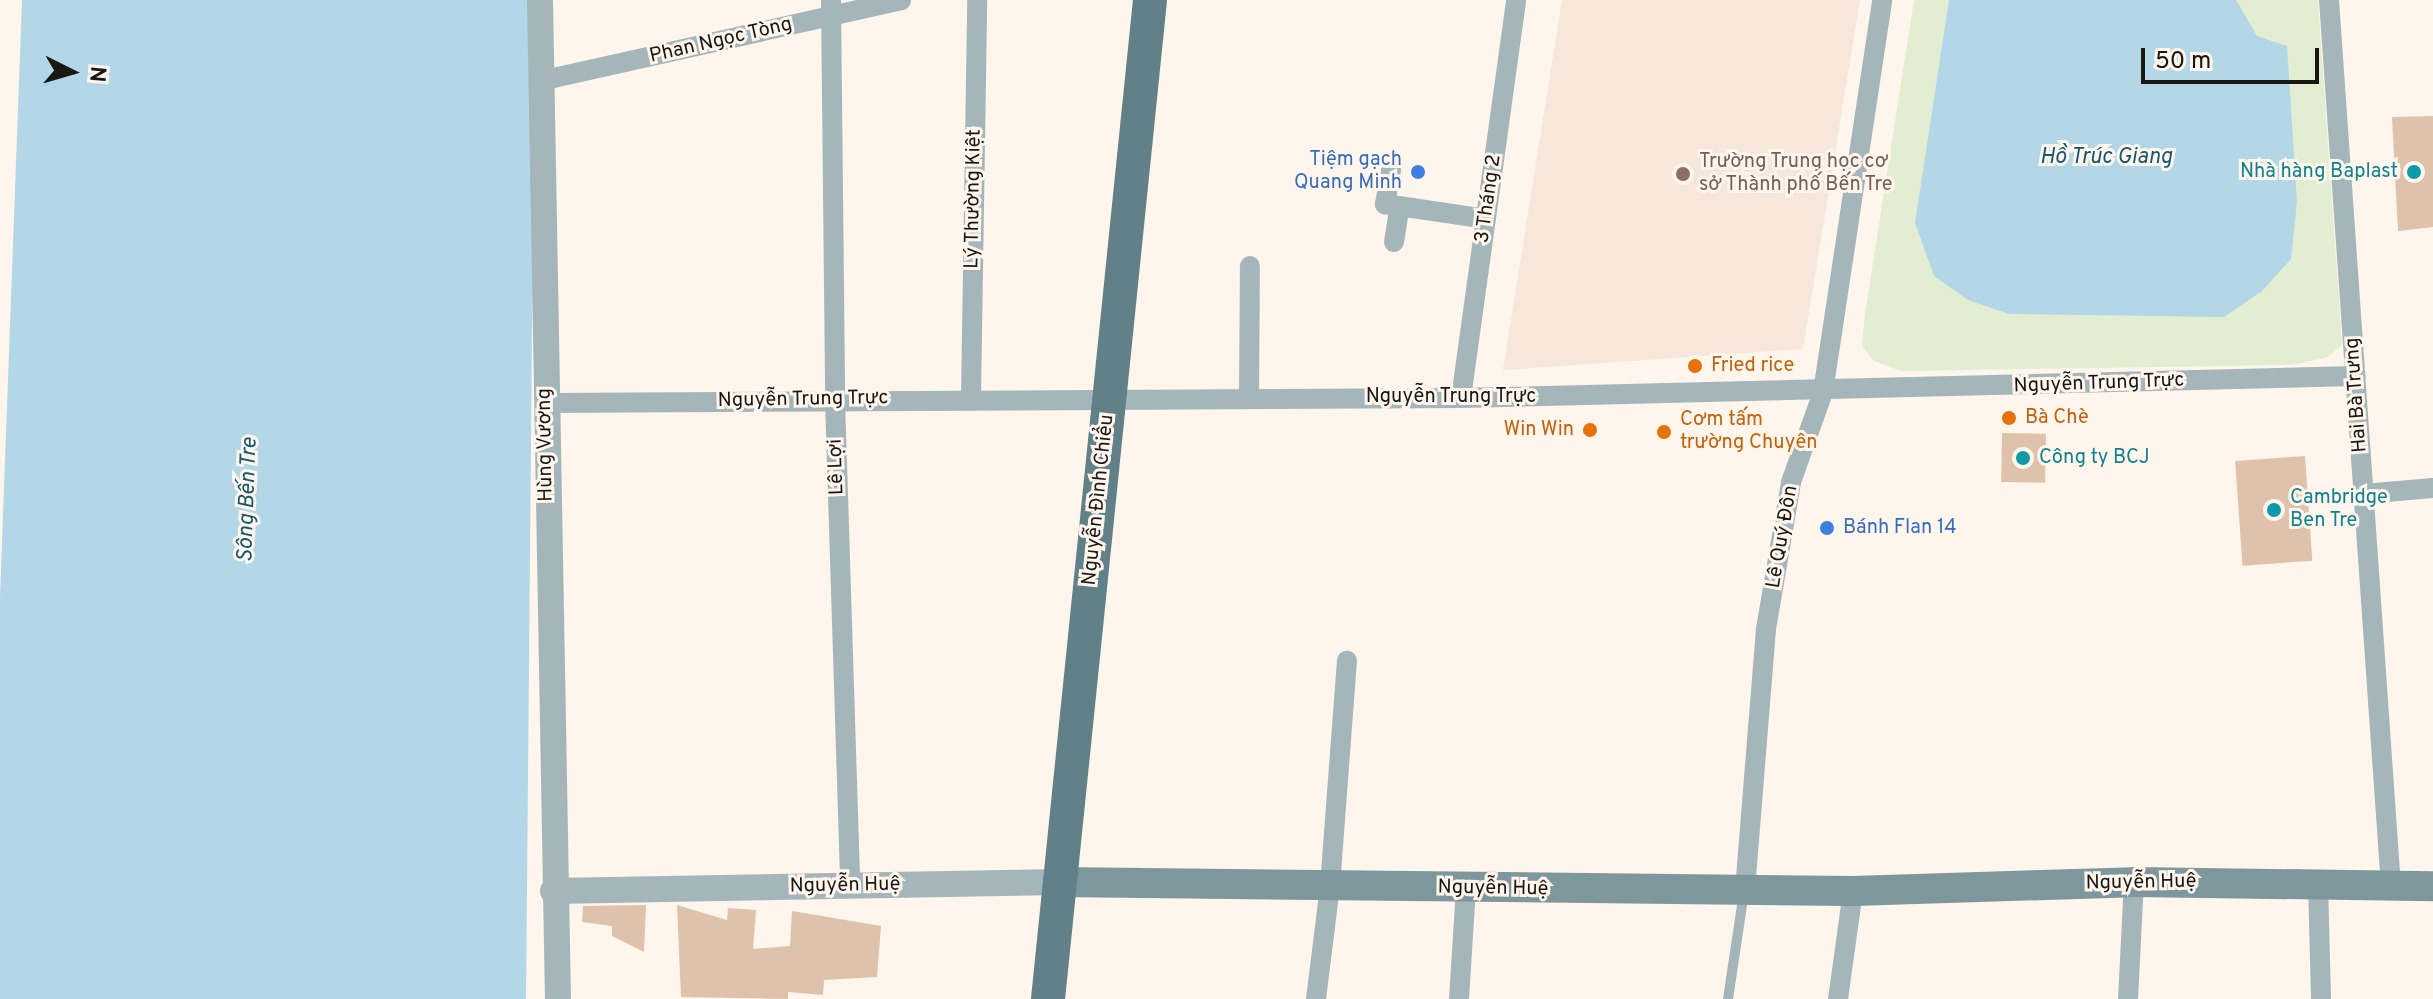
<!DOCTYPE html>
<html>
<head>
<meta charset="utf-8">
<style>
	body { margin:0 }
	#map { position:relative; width:2433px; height:999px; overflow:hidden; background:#fef5ed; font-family:Overpass,sans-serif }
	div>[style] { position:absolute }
	.built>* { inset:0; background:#f6e7da }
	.green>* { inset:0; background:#e3edd2 }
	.water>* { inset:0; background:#b3d7e7 }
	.building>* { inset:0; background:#dec2ac; transform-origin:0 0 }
	.service>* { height:10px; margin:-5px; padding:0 5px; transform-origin:5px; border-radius:5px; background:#a5b6ba }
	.minor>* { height:20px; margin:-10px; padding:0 10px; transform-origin:10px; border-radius:10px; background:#a5b6ba }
	.tertiary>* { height:26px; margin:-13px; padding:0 13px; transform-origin:13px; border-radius:13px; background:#a5b6ba }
	.secondary>* { height:30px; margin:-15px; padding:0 15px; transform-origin:15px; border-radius:15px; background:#7e979d }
	.primary>* { height:34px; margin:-17px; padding:0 17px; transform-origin:17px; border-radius:17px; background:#618088 }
	.dots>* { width:22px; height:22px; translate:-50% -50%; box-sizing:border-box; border:4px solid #fef5ed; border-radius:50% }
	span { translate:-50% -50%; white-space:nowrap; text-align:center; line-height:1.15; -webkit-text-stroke:6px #fef5ed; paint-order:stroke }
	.street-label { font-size:20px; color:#191613 }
	.shop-label { font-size:20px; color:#366cbe }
	.right { translate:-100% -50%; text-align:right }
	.left { translate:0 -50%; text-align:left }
	.education-label { font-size:20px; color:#785e54 }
	.culture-label { font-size:20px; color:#0d838f }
	.food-label { font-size:20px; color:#c56008 }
	.water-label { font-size:22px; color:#14576e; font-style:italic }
	.north { position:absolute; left:32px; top:32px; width:80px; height:80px; -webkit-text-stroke:6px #fef5ed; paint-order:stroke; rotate:95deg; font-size:22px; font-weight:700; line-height:32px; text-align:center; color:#191613 }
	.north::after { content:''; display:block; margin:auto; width:28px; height:36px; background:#191613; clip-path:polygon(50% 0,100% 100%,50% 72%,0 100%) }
	.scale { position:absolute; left:2141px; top:48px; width:178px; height:36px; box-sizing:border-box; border:4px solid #191613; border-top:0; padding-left:10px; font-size:24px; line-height:28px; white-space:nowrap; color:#191613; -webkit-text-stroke:6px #fef5ed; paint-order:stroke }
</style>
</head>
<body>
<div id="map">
	<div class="built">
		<div style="clip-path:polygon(1562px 0,1860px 0,1803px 349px,1503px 370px)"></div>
	</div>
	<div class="green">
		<div style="clip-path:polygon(1914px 0,2318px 0,2342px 345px,2328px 357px,2293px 365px,1901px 371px,1874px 361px,1862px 346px,1865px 314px)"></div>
	</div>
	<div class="water">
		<div style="clip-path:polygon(22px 0,535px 0,526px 999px,0 999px,0 597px)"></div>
		<div style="clip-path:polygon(1949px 0,2236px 0,2257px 36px,2287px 46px,2297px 202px,2291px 259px,2262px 291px,2224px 317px,2009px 314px,1968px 300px,1934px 276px,1915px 223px)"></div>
	</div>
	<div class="building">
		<div style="clip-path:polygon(2433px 116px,2433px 227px,2398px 231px,2392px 117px)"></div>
		<div style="left:2002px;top:433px;width:44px;height:49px;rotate:1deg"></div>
		<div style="left:2305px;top:456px;width:105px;height:70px;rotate:86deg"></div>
		<div style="clip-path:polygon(646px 905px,644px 952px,612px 936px,612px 926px,582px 922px,583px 906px)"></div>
		<div style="clip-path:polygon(677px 905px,727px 920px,728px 908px,756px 910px,753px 949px,790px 946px,792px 911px,881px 926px,877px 977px,824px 980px,823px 995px,788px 992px,788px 999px,681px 997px)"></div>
	</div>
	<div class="service">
		<div style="left:1728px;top:999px;width:108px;rotate:-81.5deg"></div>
	</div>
	<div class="minor">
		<div style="left:831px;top:0;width:400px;rotate:89.4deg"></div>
		<div style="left:835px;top:400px;width:486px;rotate:88.2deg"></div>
		<div style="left:2329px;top:0;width:888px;rotate:86deg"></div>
		<div style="left:540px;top:81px;width:370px;rotate:-12.6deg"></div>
		<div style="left:1391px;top:170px;width:35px;rotate:100deg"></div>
		<div style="left:1385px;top:204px;width:102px;rotate:8.4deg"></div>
		<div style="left:1394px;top:242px;width:36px;rotate:-81deg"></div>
		<div style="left:971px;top:397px;width:397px;rotate:-89.1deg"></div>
		<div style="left:1249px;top:398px;width:132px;rotate:-89.6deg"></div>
		<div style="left:1461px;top:398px;width:402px;rotate:-82.1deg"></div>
		<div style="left:546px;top:403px;width:915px;rotate:-0.31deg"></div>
		<div style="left:1461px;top:398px;width:895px;rotate:-1.41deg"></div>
		<div style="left:2364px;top:494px;width:69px;rotate:-5deg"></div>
		<div style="left:2318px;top:883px;width:116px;rotate:88.5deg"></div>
		<div style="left:1745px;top:890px;width:262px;rotate:-85.4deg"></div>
		<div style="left:1766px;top:629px;width:149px;rotate:-80.3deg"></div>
		<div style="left:1791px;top:482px;width:96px;rotate:-70.4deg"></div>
		<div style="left:1823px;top:392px;width:396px;rotate:-81.4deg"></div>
		<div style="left:1316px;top:999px;width:114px;rotate:-82.9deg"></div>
		<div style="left:1330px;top:886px;width:226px;rotate:-85.7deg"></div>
		<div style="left:1459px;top:999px;width:111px;rotate:-86.4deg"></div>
		<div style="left:1838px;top:999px;width:109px;rotate:-82.1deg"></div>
		<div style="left:2128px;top:999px;width:117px;rotate:-87.1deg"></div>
	</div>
	<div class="tertiary">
		<div style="left:540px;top:0;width:999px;rotate:88.97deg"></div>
		<div style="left:553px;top:891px;width:505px;rotate:-1.02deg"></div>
	</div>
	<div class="secondary">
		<div style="left:1058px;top:882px;width:795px;rotate:0.65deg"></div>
		<div style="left:1853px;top:891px;width:281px;rotate:-1.8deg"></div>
		<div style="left:2134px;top:882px;width:299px;rotate:0.8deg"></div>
	</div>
	<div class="primary">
		<div style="left:1048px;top:999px;width:1004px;rotate:-84.17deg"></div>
	</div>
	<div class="dots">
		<div style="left:1418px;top:172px;background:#3f7fe0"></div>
		<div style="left:2414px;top:172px;background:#0f9aa8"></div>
		<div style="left:1683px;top:174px;background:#8d6e63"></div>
		<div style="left:1695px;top:366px;background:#e8710a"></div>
		<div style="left:2009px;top:418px;background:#e8710a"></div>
		<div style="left:1590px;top:430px;background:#e8710a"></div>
		<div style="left:1664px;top:432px;background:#e8710a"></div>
		<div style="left:2023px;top:458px;background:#0f9aa8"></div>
		<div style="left:2274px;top:510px;background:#0f9aa8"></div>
		<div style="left:1827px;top:528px;background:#3f7fe0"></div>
	</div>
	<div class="street-label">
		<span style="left:721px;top:41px;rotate:-13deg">Phan Ngọc Tòng</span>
		<span style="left:974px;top:199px;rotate:-89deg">Lý Thường Kiệt</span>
		<span style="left:1489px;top:199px;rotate:-82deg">3 Tháng 2</span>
		<span style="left:2099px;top:384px;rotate:-2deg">Nguyễn Trung Trực</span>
		<span style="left:2357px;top:395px;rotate:-94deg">Hai Bà Trưng</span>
		<span style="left:1451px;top:397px">Nguyễn Trung Trực</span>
		<span style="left:803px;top:400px;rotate:-1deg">Nguyễn Trung Trực</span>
		<span style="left:546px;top:445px;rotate:-91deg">Hùng Vương</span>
		<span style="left:837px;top:467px;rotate:-92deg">Lê Lợi</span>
		<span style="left:1099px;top:500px;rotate:-84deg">Nguyễn Đình Chiểu</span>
		<span style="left:1783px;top:537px;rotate:-80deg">Lê Quý Đôn</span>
		<span style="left:2141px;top:883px;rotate:-1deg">Nguyễn Huệ</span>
		<span style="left:845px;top:886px;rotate:-1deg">Nguyễn Huệ</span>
		<span style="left:1493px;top:889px;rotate:1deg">Nguyễn Huệ</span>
	</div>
	<div class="shop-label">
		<span class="right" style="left:1402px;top:172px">Tiệm gạch<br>Quang Minh</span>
		<span class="left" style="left:1843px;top:528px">Bánh Flan 14</span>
	</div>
	<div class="education-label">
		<span class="left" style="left:1699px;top:174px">Trường Trung học cơ<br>sở Thành phố Bến Tre</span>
	</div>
	<div class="culture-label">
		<span class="right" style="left:2398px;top:172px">Nhà hàng Baplast</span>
		<span class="left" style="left:2039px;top:458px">Công ty BCJ</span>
		<span class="left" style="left:2290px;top:510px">Cambridge<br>Ben Tre</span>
	</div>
	<div class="food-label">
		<span class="left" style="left:1711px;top:366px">Fried rice</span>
		<span class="left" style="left:2025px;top:418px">Bà Chè</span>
		<span class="left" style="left:1680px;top:432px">Cơm tấm<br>trường Chuyên</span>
		<span class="right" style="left:1574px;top:430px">Win Win</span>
	</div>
	<div class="water-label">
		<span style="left:2106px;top:158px">Hồ Trúc Giang</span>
		<span style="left:248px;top:500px;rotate:-88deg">Sông Bến Tre</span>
	</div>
	<div class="north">N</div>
	<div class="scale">50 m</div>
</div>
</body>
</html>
